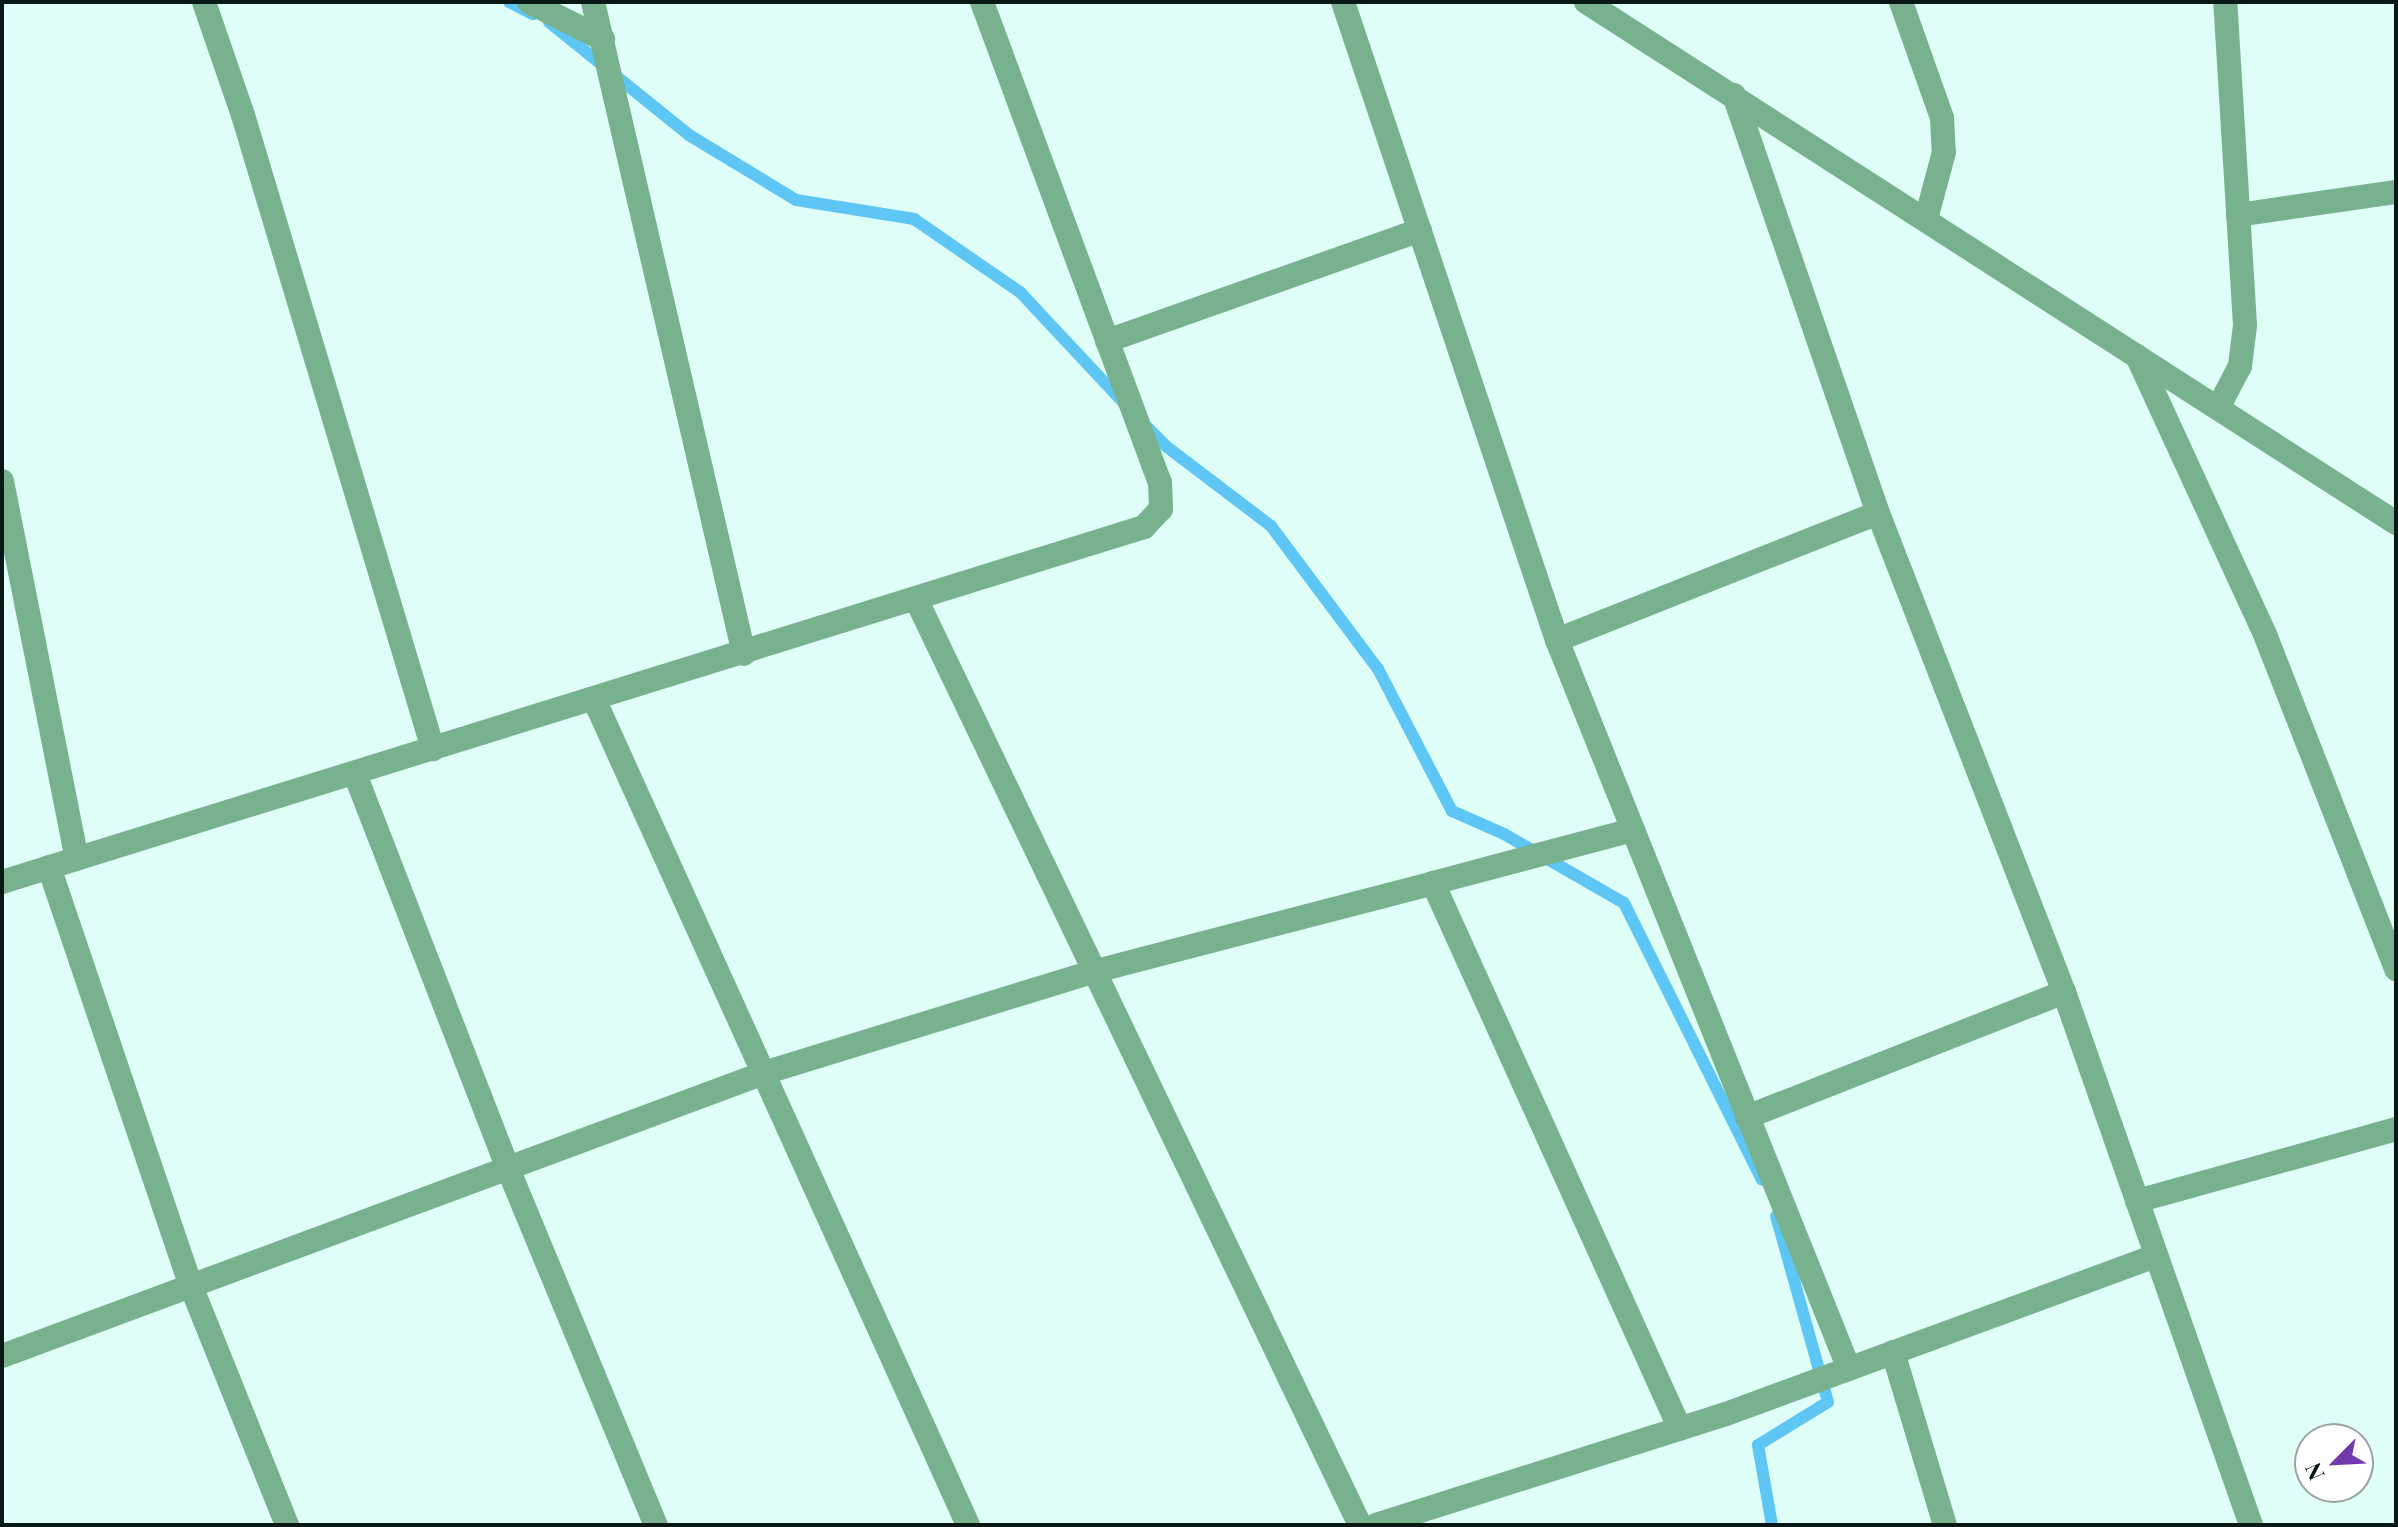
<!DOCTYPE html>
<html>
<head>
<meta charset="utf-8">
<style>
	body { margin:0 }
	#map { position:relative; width:2398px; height:1527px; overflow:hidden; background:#dffef7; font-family:"Playfair Display",serif }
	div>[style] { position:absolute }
	.stream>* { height:12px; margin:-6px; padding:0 6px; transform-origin:6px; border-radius:6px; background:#5ec6f5 }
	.minor>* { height:24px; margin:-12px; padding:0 12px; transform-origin:12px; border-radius:12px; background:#77b18e }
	span { translate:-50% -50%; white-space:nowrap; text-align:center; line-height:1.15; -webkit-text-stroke:6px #fff; paint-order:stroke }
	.frame { position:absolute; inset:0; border:4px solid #091715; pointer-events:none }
	.north { position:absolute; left:2294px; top:1423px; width:80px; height:80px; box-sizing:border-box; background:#fff; border:2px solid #9da2a1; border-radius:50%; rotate:246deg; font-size:22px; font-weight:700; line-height:32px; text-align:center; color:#091715 }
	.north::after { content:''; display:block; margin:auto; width:28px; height:36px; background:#7539ae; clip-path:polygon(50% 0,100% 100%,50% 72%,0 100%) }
</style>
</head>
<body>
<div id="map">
	<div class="stream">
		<div style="left:509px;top:2px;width:27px;rotate:27deg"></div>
		<div style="left:549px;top:22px;width:180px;rotate:38.9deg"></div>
		<div style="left:689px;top:135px;width:125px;rotate:31.3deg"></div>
		<div style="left:796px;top:200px;width:120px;rotate:9.1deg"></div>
		<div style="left:914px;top:219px;width:129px;rotate:34.6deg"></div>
		<div style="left:1020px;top:292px;width:152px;rotate:46.9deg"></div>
		<div style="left:1145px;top:425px;width:31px;rotate:45deg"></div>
		<div style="left:1167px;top:447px;width:131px;rotate:37.2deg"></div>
		<div style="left:1271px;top:526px;width:179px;rotate:53.2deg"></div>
		<div style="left:1378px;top:669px;width:160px;rotate:62.5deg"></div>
		<div style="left:1452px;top:811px;width:57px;rotate:23.9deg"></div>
		<div style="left:1504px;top:834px;width:138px;rotate:29.9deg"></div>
		<div style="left:1624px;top:903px;width:309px;rotate:63.5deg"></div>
		<div style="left:1772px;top:1525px;width:81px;rotate:-99.9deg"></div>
		<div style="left:1758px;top:1445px;width:82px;rotate:-31.6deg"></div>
		<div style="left:1828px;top:1402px;width:193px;rotate:-105.6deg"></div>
	</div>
	<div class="minor">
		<div style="left:204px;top:2px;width:120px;rotate:71deg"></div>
		<div style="left:243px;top:115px;width:662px;rotate:73.32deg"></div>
		<div style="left:529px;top:2px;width:83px;rotate:26.6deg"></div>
		<div style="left:593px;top:2px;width:669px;rotate:76.96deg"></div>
		<div style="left:1343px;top:2px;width:673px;rotate:71.46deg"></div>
		<div style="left:1557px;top:640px;width:785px;rotate:68.17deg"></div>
		<div style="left:1586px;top:2px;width:963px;rotate:32.75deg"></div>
		<div style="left:1901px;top:2px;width:123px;rotate:70.5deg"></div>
		<div style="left:1942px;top:118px;width:34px;rotate:87deg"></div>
		<div style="left:1944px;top:152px;width:69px;rotate:105deg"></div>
		<div style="left:1734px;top:95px;width:442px;rotate:71deg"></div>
		<div style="left:1878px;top:513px;width:514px;rotate:68.78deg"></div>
		<div style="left:2064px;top:992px;width:565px;rotate:70.67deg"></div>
		<div style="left:2238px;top:215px;width:160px;rotate:-8.3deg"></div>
		<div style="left:1107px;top:341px;width:332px;rotate:-19.5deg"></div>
		<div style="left:2137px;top:356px;width:309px;rotate:65.3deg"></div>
		<div style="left:2266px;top:637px;width:357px;rotate:68.6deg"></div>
		<div style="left:2218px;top:408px;width:47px;rotate:-62.4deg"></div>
		<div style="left:2240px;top:366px;width:41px;rotate:-83deg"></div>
		<div style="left:2245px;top:325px;width:324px;rotate:-93.5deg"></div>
		<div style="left:2px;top:481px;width:385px;rotate:78.8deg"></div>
		<div style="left:917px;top:601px;width:1025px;rotate:64.39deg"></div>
		<div style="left:1557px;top:640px;width:345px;rotate:-21.6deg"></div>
		<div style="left:594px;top:699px;width:907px;rotate:65.64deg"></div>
		<div style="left:355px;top:774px;width:420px;rotate:68.8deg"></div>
		<div style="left:507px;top:1166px;width:389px;rotate:67.5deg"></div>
		<div style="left:49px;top:867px;width:442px;rotate:71.3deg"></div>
		<div style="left:191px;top:1286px;width:258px;rotate:68.1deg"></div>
		<div style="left:2px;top:882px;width:1196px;rotate:-17.27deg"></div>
		<div style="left:1144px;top:527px;width:25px;rotate:-47deg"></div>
		<div style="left:1161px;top:509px;width:26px;rotate:-92deg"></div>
		<div style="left:1160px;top:483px;width:513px;rotate:-110.31deg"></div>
		<div style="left:1433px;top:883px;width:206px;rotate:-14.9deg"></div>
		<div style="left:1747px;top:1117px;width:341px;rotate:-21.5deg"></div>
		<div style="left:2137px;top:1201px;width:269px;rotate:-15.5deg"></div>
		<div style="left:1893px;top:1352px;width:181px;rotate:73.3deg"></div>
		<div style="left:2px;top:1356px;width:816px;rotate:-20.37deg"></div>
		<div style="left:767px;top:1072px;width:344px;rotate:-17.1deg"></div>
		<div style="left:1096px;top:971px;width:348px;rotate:-14.6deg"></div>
		<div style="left:1433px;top:883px;width:599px;rotate:65.66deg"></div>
		<div style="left:1376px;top:1525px;width:367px;rotate:-17.6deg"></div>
		<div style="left:1726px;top:1414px;width:458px;rotate:-20.2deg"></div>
	</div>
	<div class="frame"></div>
	<div class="north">N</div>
</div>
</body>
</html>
